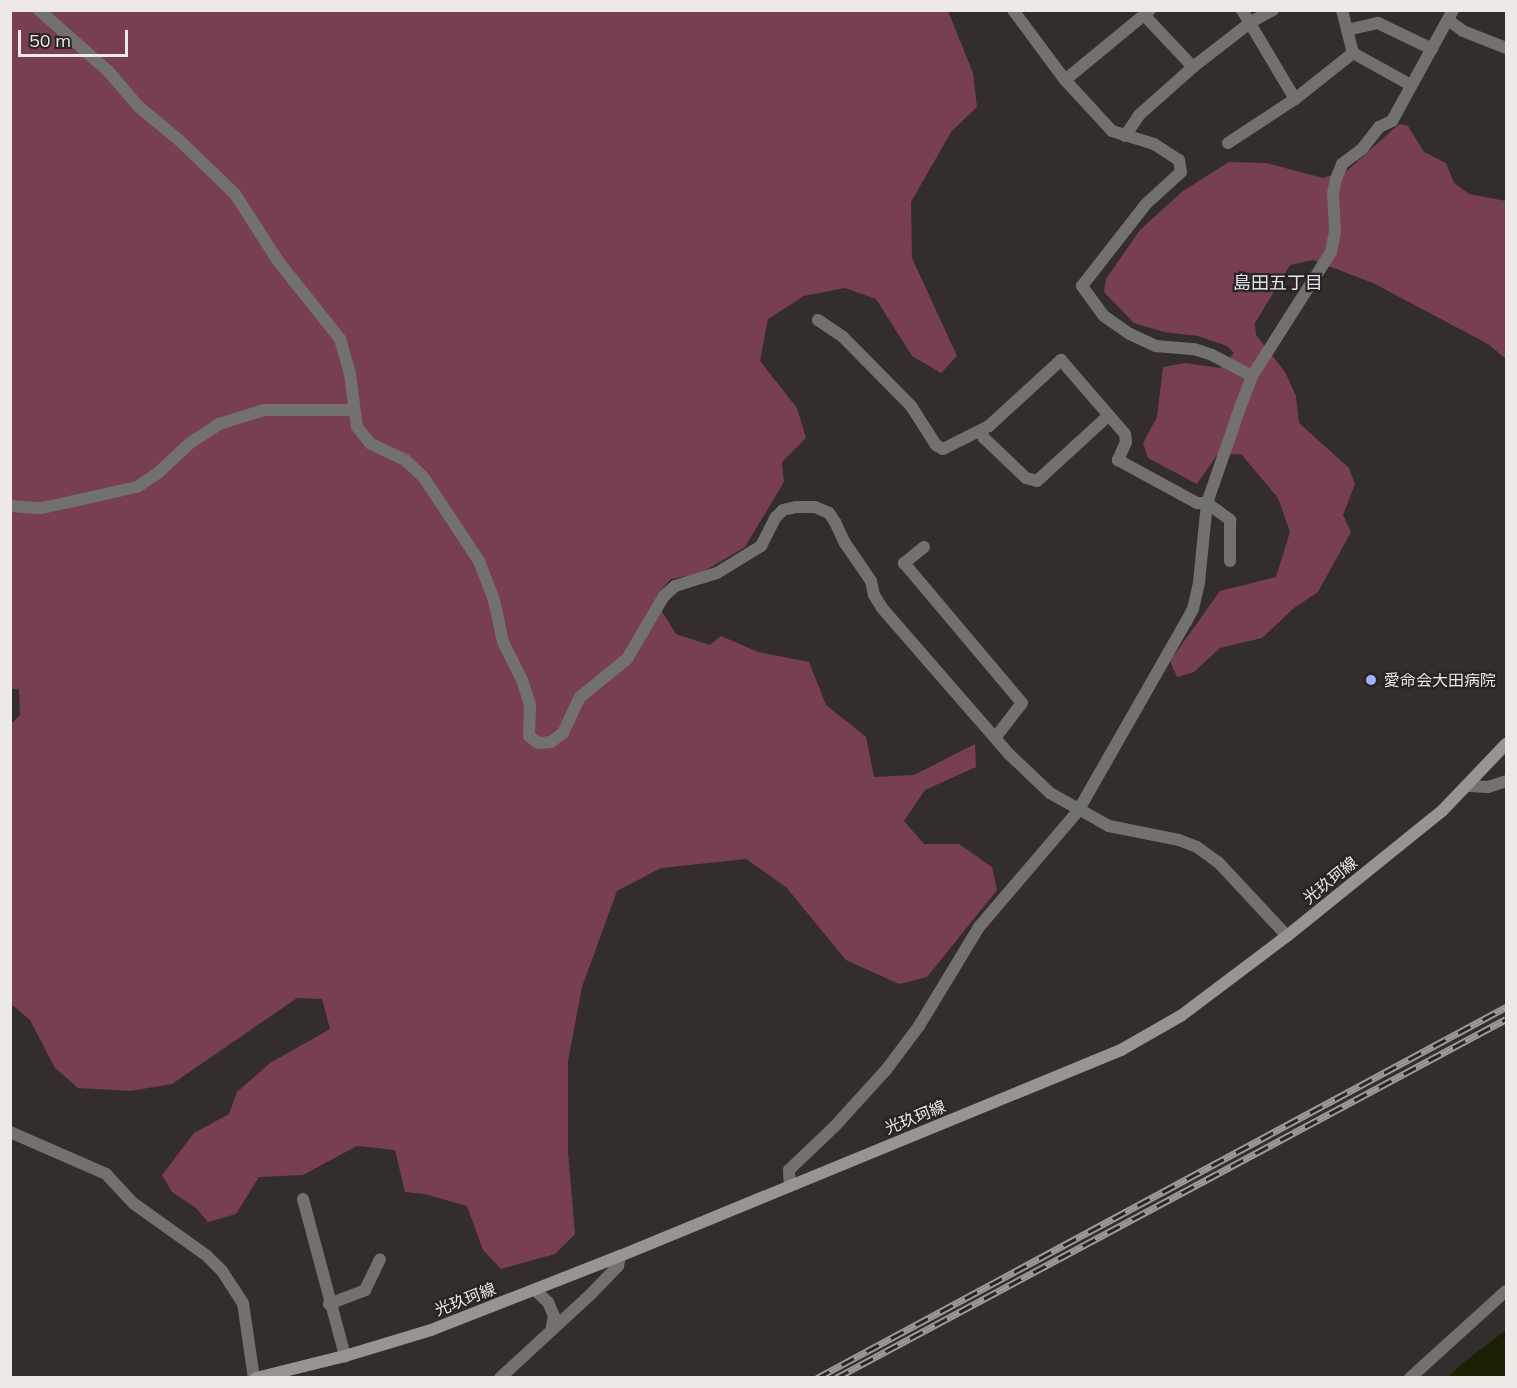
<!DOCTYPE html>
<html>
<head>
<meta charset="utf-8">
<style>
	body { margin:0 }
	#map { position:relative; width:1517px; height:1388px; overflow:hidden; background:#332e2b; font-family:Mulish,"Noto Sans JP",sans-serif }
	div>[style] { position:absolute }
	.green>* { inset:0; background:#773f51 }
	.water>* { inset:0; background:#1c2103 }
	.street>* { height:12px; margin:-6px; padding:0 6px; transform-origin:6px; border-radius:6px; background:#72716e }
	.secondary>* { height:12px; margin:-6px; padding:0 6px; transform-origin:6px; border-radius:6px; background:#979591 }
	.rail>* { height:7px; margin-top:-3.5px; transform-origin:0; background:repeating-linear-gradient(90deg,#292421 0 14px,#9d9996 0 28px); box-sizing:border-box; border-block:2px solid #9d9996 }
	.dots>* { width:16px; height:16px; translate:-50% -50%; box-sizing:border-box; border:3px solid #292421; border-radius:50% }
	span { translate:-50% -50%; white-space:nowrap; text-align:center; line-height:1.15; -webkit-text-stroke:4.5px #292421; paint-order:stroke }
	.poi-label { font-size:16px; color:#ede9e7 }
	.left { translate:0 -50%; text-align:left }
	.street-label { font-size:16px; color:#ede9e7 }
	.neighbourhood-label { font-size:18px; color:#dfe4f2 }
	.frame { position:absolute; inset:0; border:12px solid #ede9e7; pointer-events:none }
	.scale { position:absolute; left:18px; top:30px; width:110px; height:27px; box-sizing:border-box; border:3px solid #ede9e7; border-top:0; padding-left:8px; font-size:18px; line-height:21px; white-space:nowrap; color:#ede9e7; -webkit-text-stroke:4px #292421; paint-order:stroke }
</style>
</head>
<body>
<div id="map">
	<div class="green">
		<div style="clip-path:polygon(11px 11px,948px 11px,973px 73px,977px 107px,951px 132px,911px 202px,912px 258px,957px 356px,941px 373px,912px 356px,876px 299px,845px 288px,804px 296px,768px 319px,760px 361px,797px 408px,806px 438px,782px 462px,784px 482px,745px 547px,701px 573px,671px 579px,662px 589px,658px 605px,676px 634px,710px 645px,721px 636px,758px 652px,809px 662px,826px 705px,866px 737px,874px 777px,914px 775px,975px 744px,976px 767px,925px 790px,904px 821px,924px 844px,959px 844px,992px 867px,997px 890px,927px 977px,899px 984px,846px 960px,786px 887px,746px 859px,661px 868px,617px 891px,582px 987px,568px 1061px,568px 1152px,575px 1234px,555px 1254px,501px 1269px,483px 1250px,467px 1206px,425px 1194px,405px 1192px,395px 1150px,357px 1146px,303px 1175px,259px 1177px,236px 1214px,208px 1222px,196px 1208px,172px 1192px,162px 1175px,194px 1133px,229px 1114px,237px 1092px,270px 1063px,330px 1029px,322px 999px,297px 998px,172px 1084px,130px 1091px,78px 1088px,55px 1068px,30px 1020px,11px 1004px,10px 725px,20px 715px,19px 690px,10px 688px)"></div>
		<div style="clip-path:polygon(1399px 124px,1408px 126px,1424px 152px,1446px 163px,1454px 183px,1469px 194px,1506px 201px,1506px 359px,1488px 344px,1373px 283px,1313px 260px,1290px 265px,1255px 323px,1256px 335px,1285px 372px,1296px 396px,1299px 423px,1349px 468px,1355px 484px,1343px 515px,1351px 532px,1318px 592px,1294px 608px,1262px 638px,1220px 648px,1194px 672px,1177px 677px,1170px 661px,1220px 591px,1276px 577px,1290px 532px,1278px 498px,1241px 454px,1217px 455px,1197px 484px,1148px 458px,1143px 443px,1157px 417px,1163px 367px,1185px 363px,1220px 368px,1234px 353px,1227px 346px,1198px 336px,1164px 332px,1134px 323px,1104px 292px,1106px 279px,1140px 230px,1183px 191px,1229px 162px,1266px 163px,1323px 178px,1348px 170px)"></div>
	</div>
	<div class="water">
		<div style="clip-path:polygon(1506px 1330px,1506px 1377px,1448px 1377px,1463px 1363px)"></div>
	</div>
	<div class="street">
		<div style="left:39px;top:10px;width:94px;rotate:41.5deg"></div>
		<div style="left:109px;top:72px;width:46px;rotate:49.4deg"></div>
		<div style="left:139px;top:107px;width:52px;rotate:39.5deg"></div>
		<div style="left:179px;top:140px;width:78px;rotate:44deg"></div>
		<div style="left:235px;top:194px;width:80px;rotate:57.3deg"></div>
		<div style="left:278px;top:261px;width:100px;rotate:51.5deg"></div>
		<div style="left:340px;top:339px;width:36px;rotate:74deg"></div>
		<div style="left:350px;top:374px;width:53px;rotate:82.5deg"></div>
		<div style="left:357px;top:427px;width:22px;rotate:51deg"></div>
		<div style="left:371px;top:444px;width:38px;rotate:25deg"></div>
		<div style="left:405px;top:460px;width:26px;rotate:43deg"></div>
		<div style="left:424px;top:478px;width:100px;rotate:56.5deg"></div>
		<div style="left:479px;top:561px;width:42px;rotate:69deg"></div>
		<div style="left:494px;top:600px;width:43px;rotate:77.9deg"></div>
		<div style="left:503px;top:642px;width:42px;rotate:63.4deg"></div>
		<div style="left:522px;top:680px;width:26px;rotate:72deg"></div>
		<div style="left:530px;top:705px;width:31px;rotate:92deg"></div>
		<div style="left:529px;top:736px;width:11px;rotate:38deg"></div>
		<div style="left:538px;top:743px;width:13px;rotate:-4deg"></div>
		<div style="left:551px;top:742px;width:15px;rotate:-37deg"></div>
		<div style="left:563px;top:733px;width:40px;rotate:-65deg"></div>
		<div style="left:580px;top:697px;width:60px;rotate:-39deg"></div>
		<div style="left:627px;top:659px;width:73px;rotate:-59.6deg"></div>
		<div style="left:664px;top:596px;width:15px;rotate:-42deg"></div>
		<div style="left:675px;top:586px;width:44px;rotate:-17.2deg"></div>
		<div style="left:717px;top:573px;width:52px;rotate:-31.5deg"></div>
		<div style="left:761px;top:546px;width:31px;rotate:-63deg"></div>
		<div style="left:775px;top:518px;width:11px;rotate:-45deg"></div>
		<div style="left:783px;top:510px;width:13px;rotate:-13deg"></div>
		<div style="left:796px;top:507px;width:19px"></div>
		<div style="left:815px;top:507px;width:15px;rotate:23deg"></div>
		<div style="left:829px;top:513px;width:11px;rotate:56deg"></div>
		<div style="left:835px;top:522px;width:23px;rotate:65deg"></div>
		<div style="left:845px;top:543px;width:46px;rotate:55.6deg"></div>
		<div style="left:871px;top:581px;width:14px;rotate:78deg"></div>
		<div style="left:874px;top:595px;width:15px;rotate:58deg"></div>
		<div style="left:882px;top:608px;width:195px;rotate:49deg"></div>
		<div style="left:1010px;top:755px;width:55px;rotate:43.5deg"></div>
		<div style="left:1050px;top:793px;width:68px;rotate:29.2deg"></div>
		<div style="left:1109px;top:826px;width:71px;rotate:11.3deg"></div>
		<div style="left:1179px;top:840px;width:19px;rotate:21deg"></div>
		<div style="left:1197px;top:847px;width:26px;rotate:36deg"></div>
		<div style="left:1218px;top:862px;width:101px;rotate:47deg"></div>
		<div style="left:1013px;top:10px;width:87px;rotate:53.4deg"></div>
		<div style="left:1065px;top:80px;width:69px;rotate:47.3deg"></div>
		<div style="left:1112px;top:131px;width:44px;rotate:17.2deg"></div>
		<div style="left:1154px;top:144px;width:30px;rotate:33deg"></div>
		<div style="left:1179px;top:160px;width:12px;rotate:81deg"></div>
		<div style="left:1181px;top:172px;width:47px;rotate:137.6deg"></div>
		<div style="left:1146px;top:204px;width:104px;rotate:128deg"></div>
		<div style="left:1082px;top:286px;width:37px;rotate:54deg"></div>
		<div style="left:1104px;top:316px;width:32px;rotate:35deg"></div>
		<div style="left:1130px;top:334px;width:29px;rotate:25deg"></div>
		<div style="left:1156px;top:346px;width:38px;rotate:5deg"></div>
		<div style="left:1194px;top:349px;width:19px;rotate:18deg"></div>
		<div style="left:1212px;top:355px;width:45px;rotate:27.7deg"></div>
		<div style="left:1242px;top:10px;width:104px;rotate:59.2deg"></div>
		<div style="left:1342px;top:10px;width:44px;rotate:75.7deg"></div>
		<div style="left:1144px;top:15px;width:71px;rotate:46.7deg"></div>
		<div style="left:1448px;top:20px;width:19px;rotate:36deg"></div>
		<div style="left:1463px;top:31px;width:46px;rotate:21.6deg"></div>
		<div style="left:1347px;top:30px;width:32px;rotate:-13deg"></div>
		<div style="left:1378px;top:23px;width:60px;rotate:25.7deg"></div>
		<div style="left:1065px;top:80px;width:110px;rotate:-39.5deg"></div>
		<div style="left:1125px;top:136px;width:25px;rotate:-56deg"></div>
		<div style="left:1139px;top:115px;width:72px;rotate:-41.6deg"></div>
		<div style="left:1193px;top:67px;width:73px;rotate:-37.8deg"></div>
		<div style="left:1251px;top:22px;width:25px;rotate:-29deg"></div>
		<div style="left:1228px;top:143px;width:80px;rotate:-33.3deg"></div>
		<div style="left:1295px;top:99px;width:74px;rotate:-38.4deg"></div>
		<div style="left:1353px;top:53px;width:66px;rotate:28.9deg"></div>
		<div style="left:818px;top:320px;width:30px;rotate:34deg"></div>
		<div style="left:843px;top:337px;width:97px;rotate:45.4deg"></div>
		<div style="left:911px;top:406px;width:46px;rotate:57.3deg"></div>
		<div style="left:936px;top:445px;width:8px;rotate:30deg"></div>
		<div style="left:943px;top:449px;width:51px;rotate:-26.6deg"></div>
		<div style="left:989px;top:426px;width:98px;rotate:-42.5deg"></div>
		<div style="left:1061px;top:360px;width:98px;rotate:49.1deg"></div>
		<div style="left:1125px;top:434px;width:8px;rotate:83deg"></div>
		<div style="left:1126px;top:442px;width:20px;rotate:114deg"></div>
		<div style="left:1118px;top:460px;width:90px;rotate:28.6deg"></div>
		<div style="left:1197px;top:503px;width:10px"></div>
		<div style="left:1207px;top:503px;width:29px;rotate:36deg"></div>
		<div style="left:1230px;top:520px;width:41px;rotate:90deg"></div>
		<div style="left:981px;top:431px;width:8px;rotate:67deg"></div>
		<div style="left:984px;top:438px;width:58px;rotate:43.6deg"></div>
		<div style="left:1026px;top:478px;width:11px;rotate:15deg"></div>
		<div style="left:1037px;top:481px;width:96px;rotate:-42.5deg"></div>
		<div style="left:10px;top:506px;width:32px;rotate:4deg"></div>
		<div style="left:42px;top:508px;width:97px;rotate:-12.5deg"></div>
		<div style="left:137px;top:487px;width:27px;rotate:-34deg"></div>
		<div style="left:159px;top:472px;width:42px;rotate:-43.1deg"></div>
		<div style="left:190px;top:443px;width:35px;rotate:-33deg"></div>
		<div style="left:219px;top:424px;width:47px;rotate:-17.3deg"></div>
		<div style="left:264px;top:410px;width:90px"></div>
		<div style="left:924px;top:547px;width:26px;rotate:141deg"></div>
		<div style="left:904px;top:563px;width:183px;rotate:49.9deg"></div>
		<div style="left:1022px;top:703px;width:44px;rotate:127.6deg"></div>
		<div style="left:1468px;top:786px;width:20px;rotate:3deg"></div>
		<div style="left:1488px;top:787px;width:19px;rotate:-18deg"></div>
		<div style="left:10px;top:1132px;width:105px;rotate:23.6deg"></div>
		<div style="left:106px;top:1174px;width:40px;rotate:47deg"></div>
		<div style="left:133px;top:1203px;width:91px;rotate:35.6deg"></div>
		<div style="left:207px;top:1256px;width:21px;rotate:45deg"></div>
		<div style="left:222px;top:1271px;width:38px;rotate:57deg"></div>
		<div style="left:243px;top:1303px;width:76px;rotate:81.7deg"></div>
		<div style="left:790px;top:1186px;width:16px;rotate:-94deg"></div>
		<div style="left:789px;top:1170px;width:64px;rotate:-43.7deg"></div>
		<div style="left:835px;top:1126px;width:76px;rotate:-47.7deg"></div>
		<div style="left:886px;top:1070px;width:55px;rotate:-53.1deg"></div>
		<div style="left:919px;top:1026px;width:116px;rotate:-58.8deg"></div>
		<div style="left:979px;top:927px;width:153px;rotate:-49.5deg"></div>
		<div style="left:1078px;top:811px;width:218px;rotate:-60.3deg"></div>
		<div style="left:1186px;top:622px;width:15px;rotate:-62deg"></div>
		<div style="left:1193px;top:609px;width:28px;rotate:-77deg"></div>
		<div style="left:1199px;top:582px;width:79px;rotate:-84.2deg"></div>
		<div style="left:1207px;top:503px;width:104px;rotate:-70.9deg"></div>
		<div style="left:1241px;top:405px;width:31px;rotate:-69deg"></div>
		<div style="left:1252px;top:376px;width:147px;rotate:-57.5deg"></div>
		<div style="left:1331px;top:252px;width:21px;rotate:-79deg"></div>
		<div style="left:1335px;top:231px;width:37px;rotate:-93deg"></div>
		<div style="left:1333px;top:194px;width:15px;rotate:-79deg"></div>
		<div style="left:1336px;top:179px;width:16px;rotate:-68deg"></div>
		<div style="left:1342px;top:164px;width:25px;rotate:-37deg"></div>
		<div style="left:1362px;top:149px;width:28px;rotate:-52deg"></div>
		<div style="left:1379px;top:127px;width:14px;rotate:-25deg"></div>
		<div style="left:1392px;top:121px;width:127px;rotate:-61.2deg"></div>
		<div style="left:303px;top:1199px;width:163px;rotate:75deg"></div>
		<div style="left:535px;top:1290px;width:18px;rotate:43deg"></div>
		<div style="left:548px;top:1302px;width:15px;rotate:67deg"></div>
		<div style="left:554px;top:1316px;width:15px;rotate:101deg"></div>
		<div style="left:329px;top:1304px;width:39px;rotate:-21deg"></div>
		<div style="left:365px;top:1290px;width:34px;rotate:-64deg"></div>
		<div style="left:500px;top:1378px;width:121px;rotate:-42.7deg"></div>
		<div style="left:589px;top:1296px;width:42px;rotate:-46deg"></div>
		<div style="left:618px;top:1266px;width:10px;rotate:-79deg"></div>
		<div style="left:1410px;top:1378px;width:130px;rotate:-42.2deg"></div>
	</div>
	<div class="secondary">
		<div style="left:256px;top:1378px;width:92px;rotate:-13.9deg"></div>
		<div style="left:345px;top:1356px;width:90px;rotate:-16.8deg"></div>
		<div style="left:431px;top:1330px;width:203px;rotate:-21.4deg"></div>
		<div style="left:620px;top:1256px;width:542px;rotate:-22.35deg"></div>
		<div style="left:1121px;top:1050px;width:70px;rotate:-29.8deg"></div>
		<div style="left:1182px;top:1015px;width:131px;rotate:-37deg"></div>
		<div style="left:1287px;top:936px;width:199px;rotate:-38.9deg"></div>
		<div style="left:1442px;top:811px;width:93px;rotate:-46.3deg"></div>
	</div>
	<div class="rail">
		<div style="left:817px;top:1378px;width:783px;rotate:-28.3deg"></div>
		<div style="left:836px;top:1378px;width:760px;rotate:-28.18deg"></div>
	</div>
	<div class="dots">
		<div style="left:1371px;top:680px;background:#9fb3fd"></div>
	</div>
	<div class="poi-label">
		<span class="left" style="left:1384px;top:680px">愛命会大田病院</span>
	</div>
	<div class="street-label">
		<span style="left:1330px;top:880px;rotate:-39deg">光玖珂線</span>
		<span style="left:915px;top:1117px;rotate:-22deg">光玖珂線</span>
		<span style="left:465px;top:1299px;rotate:-21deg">光玖珂線</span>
	</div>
	<div class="neighbourhood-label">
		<span style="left:1278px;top:283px">島田五丁目</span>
	</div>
	<div class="frame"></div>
	<div class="scale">50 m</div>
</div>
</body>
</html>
